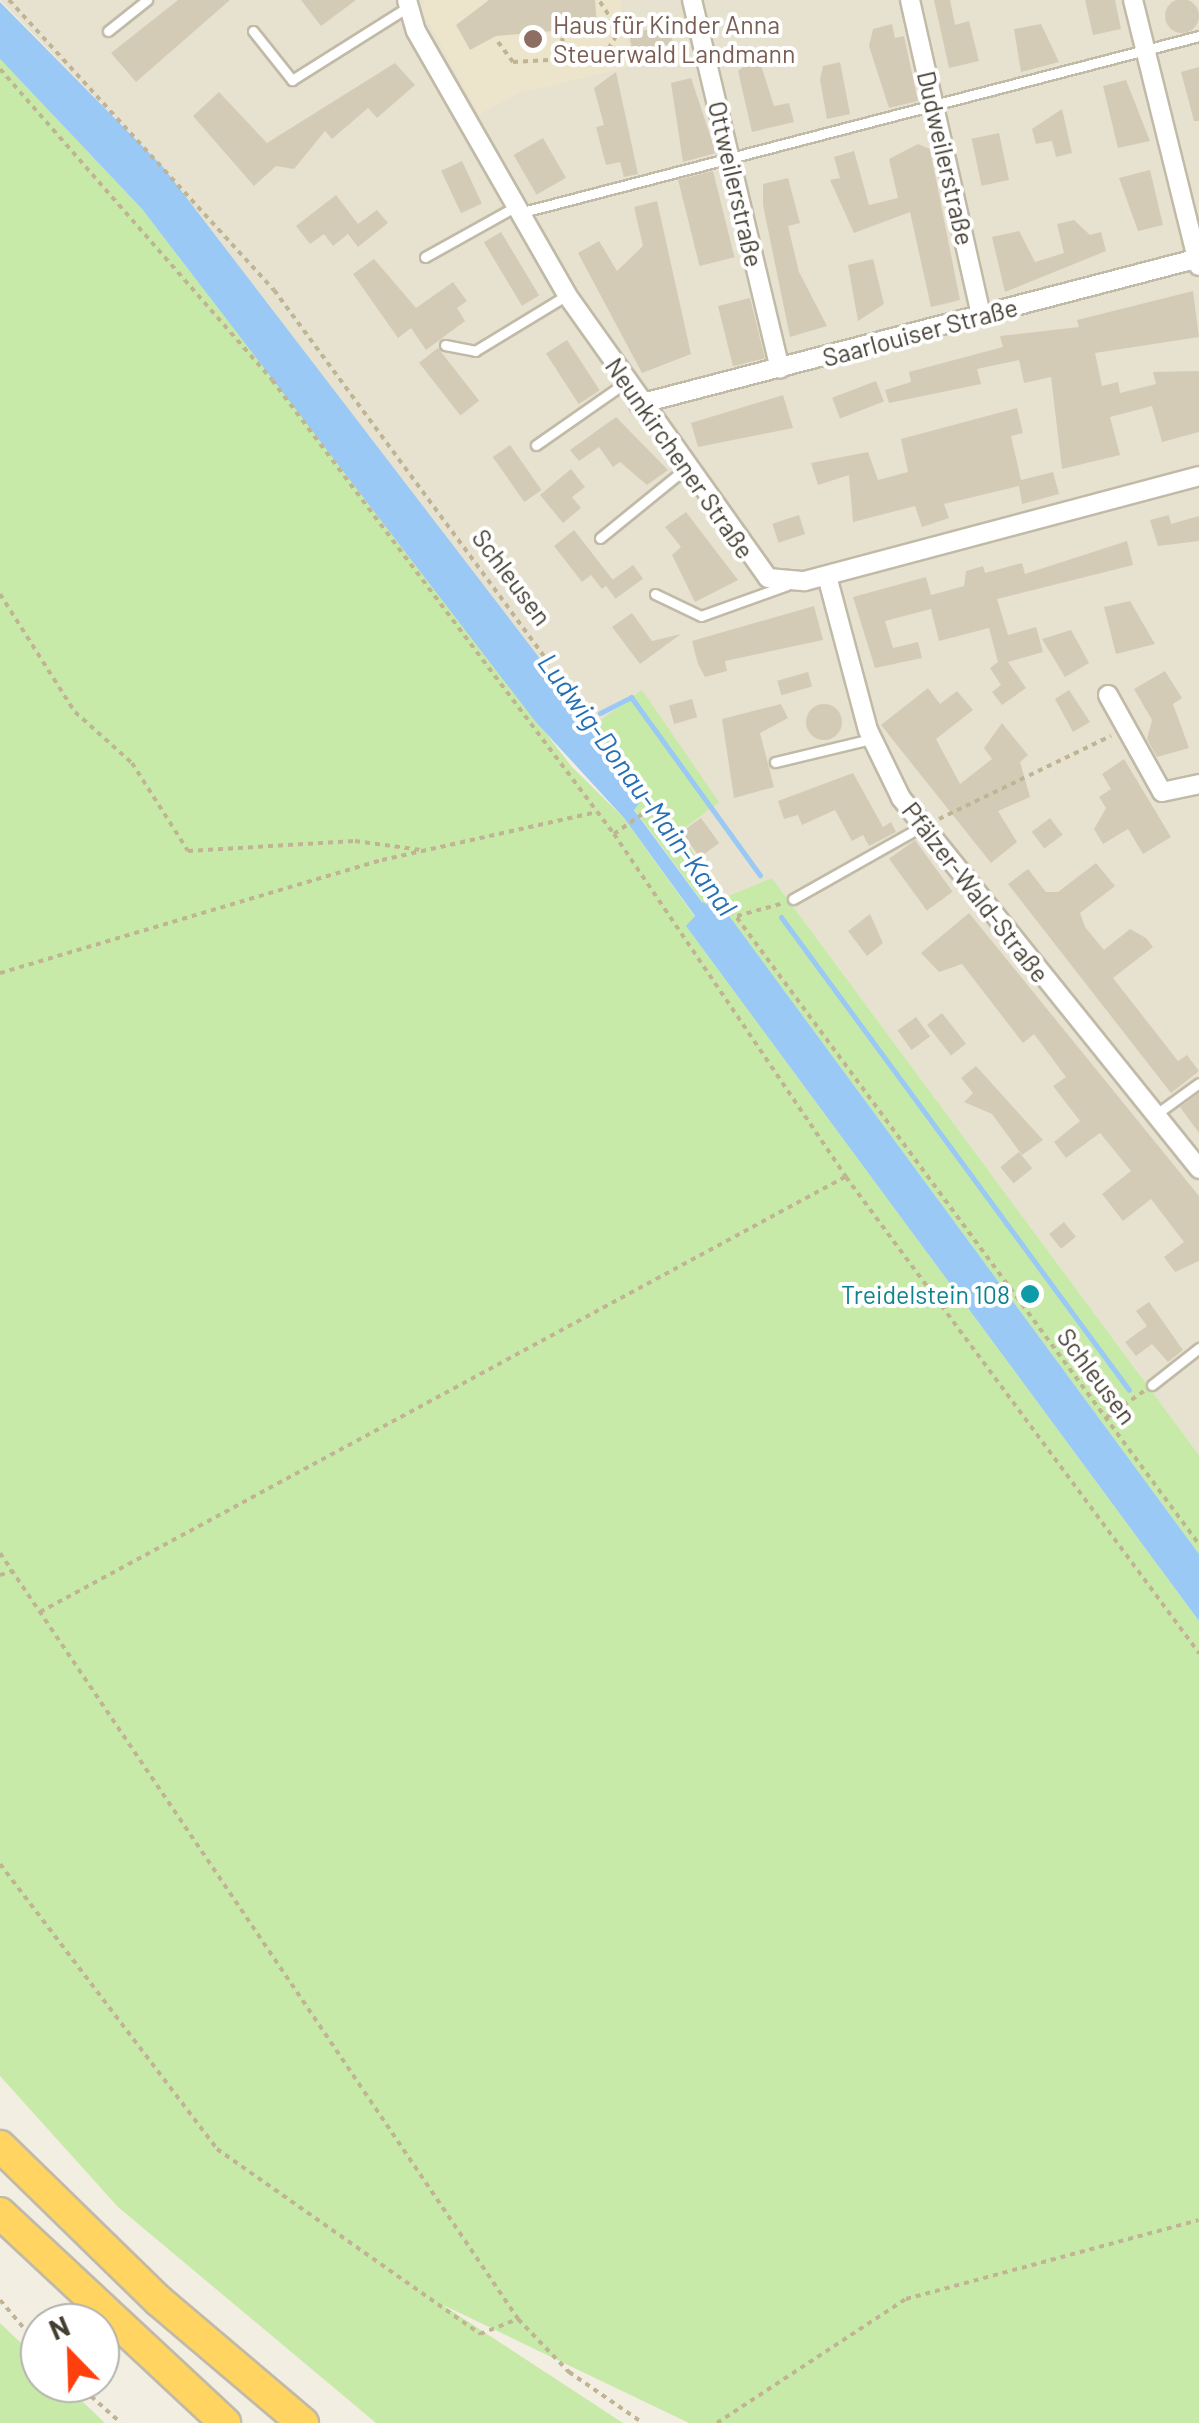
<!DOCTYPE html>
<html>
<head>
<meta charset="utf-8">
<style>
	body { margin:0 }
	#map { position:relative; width:1199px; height:2423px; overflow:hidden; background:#f2eee2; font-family:Barlow,sans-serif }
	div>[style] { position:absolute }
	.residential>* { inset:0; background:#e7e1d0 }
	.education>* { inset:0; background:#ede5cb }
	.green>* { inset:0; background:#c8eaa8 }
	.water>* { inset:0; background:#99c9f4 }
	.stream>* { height:5px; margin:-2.5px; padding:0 2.5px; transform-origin:2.5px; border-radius:2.5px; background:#99c9f4 }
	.building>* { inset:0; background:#d4cbb7; transform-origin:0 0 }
	.round { border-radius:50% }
	.path>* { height:4px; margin-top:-2px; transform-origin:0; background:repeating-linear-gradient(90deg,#c1b495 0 5px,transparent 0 10px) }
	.roads { filter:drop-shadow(2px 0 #c1baa7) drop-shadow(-2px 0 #c1baa7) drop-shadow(0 2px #c1baa7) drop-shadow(0 -2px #c1baa7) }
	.service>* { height:9px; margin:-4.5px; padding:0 4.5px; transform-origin:4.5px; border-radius:4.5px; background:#fff }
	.minor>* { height:18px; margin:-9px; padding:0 9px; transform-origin:9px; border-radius:9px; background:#fff }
	.motorway>* { height:30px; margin:-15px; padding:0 15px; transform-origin:15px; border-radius:15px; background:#ffd460 }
	.dots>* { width:28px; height:28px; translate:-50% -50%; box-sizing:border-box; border:5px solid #fff; border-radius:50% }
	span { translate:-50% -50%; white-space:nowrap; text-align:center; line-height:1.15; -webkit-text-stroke:8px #fff; paint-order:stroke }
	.education-label { font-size:25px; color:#785e54 }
	.left { translate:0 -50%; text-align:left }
	.street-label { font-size:25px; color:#443e32 }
	.culture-label { font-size:25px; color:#0d838f }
	.right { translate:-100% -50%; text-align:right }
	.water-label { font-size:28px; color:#2670b6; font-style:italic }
	.north { position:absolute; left:20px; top:2303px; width:100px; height:100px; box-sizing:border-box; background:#fff; border:2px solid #b4b2ad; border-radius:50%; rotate:337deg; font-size:28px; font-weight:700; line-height:40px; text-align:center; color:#443e32 }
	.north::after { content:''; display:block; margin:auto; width:35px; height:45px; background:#ff400c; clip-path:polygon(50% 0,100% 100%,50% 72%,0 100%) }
</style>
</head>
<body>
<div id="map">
	<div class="residential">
		<div style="clip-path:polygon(0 0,1199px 0,1199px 1455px,772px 878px,725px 897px,679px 831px,718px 802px,642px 691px,591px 727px,163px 167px)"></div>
	</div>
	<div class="education">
		<div style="clip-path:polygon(425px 0,620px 0,633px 66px,519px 93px,479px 114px,422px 11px)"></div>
	</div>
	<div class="green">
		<div style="clip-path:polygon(0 59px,142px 209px,572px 767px,624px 818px,695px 917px,687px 927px,1199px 1621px,1199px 2423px,689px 2423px,441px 2304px,623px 2423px,376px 2423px,118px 2207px,0 2076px)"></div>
		<div style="clip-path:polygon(642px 690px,719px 802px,679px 832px,725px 897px,772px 878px,1199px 1455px,1199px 1554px,727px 913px,718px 903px,707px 908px,634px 809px,641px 801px,591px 727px)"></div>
		<div style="clip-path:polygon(0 2323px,40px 2361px,40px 2383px,63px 2383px,105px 2423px,0 2423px)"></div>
	</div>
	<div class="water">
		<div style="clip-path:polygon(0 2px,163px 167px,577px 707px,641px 801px,634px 810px,702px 902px,727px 913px,1199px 1554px,1199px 1621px,686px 926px,695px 916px,624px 818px,535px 721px,142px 209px,0 59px)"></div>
	</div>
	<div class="stream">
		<div style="left:600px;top:713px;width:35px;rotate:-27deg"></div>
		<div style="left:631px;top:697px;width:220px;rotate:54.1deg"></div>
		<div style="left:781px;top:917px;width:587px;rotate:53.66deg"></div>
	</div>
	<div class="building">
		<div class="round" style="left:1165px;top:-1px;width:34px;height:34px"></div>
		<div style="clip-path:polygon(178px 0,230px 0,136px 82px,111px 53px)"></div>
		<div style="clip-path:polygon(301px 0,356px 0,321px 26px)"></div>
		<div style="clip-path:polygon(489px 0,595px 0,597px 27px,496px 36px,470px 50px,456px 25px)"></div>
		<div style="clip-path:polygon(934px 0,950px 0,955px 25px,969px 21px,979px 61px,949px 68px)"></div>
		<div style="clip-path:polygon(1085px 0,1115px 0,1121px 29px,1093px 35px)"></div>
		<div style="clip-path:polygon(892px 24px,895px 38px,904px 36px,918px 101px,889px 108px,869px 46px,873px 29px)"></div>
		<div style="clip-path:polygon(1041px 24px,1059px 62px,1021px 72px,1014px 29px)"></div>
		<div style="left:669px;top:25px;width:19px;height:41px;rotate:78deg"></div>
		<div style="clip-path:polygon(758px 56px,774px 106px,789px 103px,794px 122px,752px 132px,738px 71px)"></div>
		<div style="clip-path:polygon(840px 62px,850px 114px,827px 119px,820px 80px,823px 66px)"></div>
		<div style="clip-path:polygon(395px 63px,415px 85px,377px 118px,368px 108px,332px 139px,325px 131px,294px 169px,276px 166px,254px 186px,193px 116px,219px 92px,267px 143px)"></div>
		<div style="clip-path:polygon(1199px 67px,1199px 121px,1194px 121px,1181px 72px)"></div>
		<div style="clip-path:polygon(616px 72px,638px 174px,624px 177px,620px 162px,606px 165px,596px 127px,604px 125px,594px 88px)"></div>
		<div style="clip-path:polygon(691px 78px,716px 153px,683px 162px,671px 83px)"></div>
		<div style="clip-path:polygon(1126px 80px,1150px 141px,1118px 148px,1103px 86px)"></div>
		<div style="clip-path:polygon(1062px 109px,1072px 153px,1056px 157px,1052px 141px,1036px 144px,1032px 129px)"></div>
		<div style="left:999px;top:133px;width:48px;height:28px;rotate:78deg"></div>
		<div style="left:543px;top:138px;width:46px;height:34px;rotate:60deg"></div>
		<div style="clip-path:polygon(918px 144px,930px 149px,960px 300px,931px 307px,910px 212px,854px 233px,830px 180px,840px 178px,834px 157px,854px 151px,869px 205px,898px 198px,889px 159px)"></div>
		<div style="left:462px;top:161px;width:47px;height:23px;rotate:65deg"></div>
		<div style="clip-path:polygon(1150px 170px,1163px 225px,1138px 231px,1119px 178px)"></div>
		<div style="left:713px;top:171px;width:89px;height:36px;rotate:76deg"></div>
		<div style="clip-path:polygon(788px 178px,800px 223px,788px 226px,799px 272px,827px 326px,790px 337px,763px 205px,763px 184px)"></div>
		<div style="clip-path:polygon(336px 195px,358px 224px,377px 210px,388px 223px,358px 247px,348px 234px,333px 246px,324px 234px,310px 244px,296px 226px)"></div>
		<div style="clip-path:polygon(657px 201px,691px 354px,642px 373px,578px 253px,599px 241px,617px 271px,643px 246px,634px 207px)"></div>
		<div style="clip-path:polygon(1074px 220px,1090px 235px,1101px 232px,1106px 251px,1005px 292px,992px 237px,1019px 231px,1035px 262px,1064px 253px,1057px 224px)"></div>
		<div style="left:501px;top:232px;width:74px;height:20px;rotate:59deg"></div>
		<div style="clip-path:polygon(374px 259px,416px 308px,453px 282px,467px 301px,457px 308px,465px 321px,426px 350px,411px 328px,398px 338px,353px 274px)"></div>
		<div style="clip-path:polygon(873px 259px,884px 304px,858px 321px,848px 265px)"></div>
		<div style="clip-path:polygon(1193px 291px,1199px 337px,1095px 353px,1102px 386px,1118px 382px,1120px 393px,1156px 384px,1153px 372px,1199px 371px,1199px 432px,1162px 442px,1152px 406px,1110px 417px,1120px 455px,1062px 469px,1051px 377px,1024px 383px,1019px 360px,977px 369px,981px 384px,889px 403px,885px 390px,911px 382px,909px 372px,1003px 347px,1000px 336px,1079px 327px,1077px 320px)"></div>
		<div style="left:750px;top:298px;width:62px;height:33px;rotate:76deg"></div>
		<div style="left:567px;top:340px;width:60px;height:25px;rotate:57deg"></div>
		<div style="left:438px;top:348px;width:67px;height:24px;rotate:52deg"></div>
		<div style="left:876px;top:381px;width:22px;height:47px;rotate:69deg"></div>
		<div style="clip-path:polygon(783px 395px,793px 428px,698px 447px,691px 423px)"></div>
		<div style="clip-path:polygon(1017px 408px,1023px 433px,1011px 436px,1021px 480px,1053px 472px,1059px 494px,1022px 504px,1019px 486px,944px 504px,949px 518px,922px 527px,915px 506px,853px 522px,849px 475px,818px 485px,811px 463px,868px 452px,878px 480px,908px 472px,901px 439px)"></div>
		<div style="clip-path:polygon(616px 417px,668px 470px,647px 485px,620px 462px,613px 467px,599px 447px,579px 461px,570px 450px)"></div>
		<div style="left:510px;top:445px;width:55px;height:21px;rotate:55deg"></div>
		<div style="clip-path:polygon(571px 469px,585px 487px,572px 497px,581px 508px,563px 523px,540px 495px)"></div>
		<div style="clip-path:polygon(686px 512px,738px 580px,695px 602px,672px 555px,681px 547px,665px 527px)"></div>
		<div style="left:799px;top:515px;width:20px;height:28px;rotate:72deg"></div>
		<div style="clip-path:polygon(1169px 515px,1171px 524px,1199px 516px,1199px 541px,1158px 546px,1150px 520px)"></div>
		<div style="clip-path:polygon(574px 530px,613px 580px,602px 589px,591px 575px,582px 582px,554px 546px)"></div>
		<div style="clip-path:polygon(1127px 541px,1133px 565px,997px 599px,1008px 635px,1036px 627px,1043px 652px,1008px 662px,1026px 688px,1002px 705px,992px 692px,1001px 685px,990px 668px,998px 662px,989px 628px,939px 641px,931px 609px,885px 621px,893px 648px,918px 642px,922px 658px,875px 668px,853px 597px,926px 577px,931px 595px,964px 586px,966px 571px,983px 566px,985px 573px,1022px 563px,1025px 574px)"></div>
		<div style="left:633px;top:565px;width:17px;height:34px;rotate:54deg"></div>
		<div style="clip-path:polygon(1130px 601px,1155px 644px,1116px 654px,1104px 607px)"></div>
		<div style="clip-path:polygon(814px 606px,823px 640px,725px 661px,727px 671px,705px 677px,698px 664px,692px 641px)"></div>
		<div style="clip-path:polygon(632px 613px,652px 641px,681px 634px,640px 664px,612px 627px)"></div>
		<div style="clip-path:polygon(1071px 630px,1089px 663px,1065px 677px,1042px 639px)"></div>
		<div style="clip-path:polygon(1165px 671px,1182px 698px,1173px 704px,1189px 748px,1157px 757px,1147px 739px,1152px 720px,1134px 689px)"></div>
		<div style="left:808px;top:672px;width:15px;height:32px;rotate:74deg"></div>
		<div style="clip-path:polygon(928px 688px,940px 704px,957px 691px,973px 710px,936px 739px,960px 784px,992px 759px,984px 748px,1002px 723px,1028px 755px,1020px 762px,1030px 797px,998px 811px,1017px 842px,991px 863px,881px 725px)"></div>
		<div style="clip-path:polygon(1069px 690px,1090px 722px,1073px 732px,1055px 699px)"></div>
		<div style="left:692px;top:699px;width:19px;height:24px;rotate:74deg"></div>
		<div class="round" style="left:806px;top:704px;width:36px;height:36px"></div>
		<div style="clip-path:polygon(781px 704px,788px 718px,760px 733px,774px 787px,734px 798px,722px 719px)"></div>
		<div style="clip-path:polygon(1124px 759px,1171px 837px,1143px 854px,1128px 829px,1103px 844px,1094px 829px,1106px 808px,1099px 797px,1111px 789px,1102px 774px)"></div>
		<div style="clip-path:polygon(853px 773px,883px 827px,891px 822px,896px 832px,869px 846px,863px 835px,852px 841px,835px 810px,802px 825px,798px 815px,784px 819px,778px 801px)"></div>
		<div style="left:701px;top:818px;width:31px;height:24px;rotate:54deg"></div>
		<div style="left:1050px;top:818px;width:21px;height:23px;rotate:53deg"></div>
		<div style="left:915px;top:840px;width:64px;height:32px;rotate:54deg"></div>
		<div style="clip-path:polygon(1096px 863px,1115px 886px,1080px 913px,1085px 927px,1104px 950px,1130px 929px,1146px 938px,1153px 947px,1113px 978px,1178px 1061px,1187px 1055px,1199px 1071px,1171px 1093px,1008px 884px,1028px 869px,1046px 892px,1058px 892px)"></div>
		<div style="clip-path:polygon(969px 913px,1199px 1196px,1199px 1261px,1175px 1272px,1164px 1257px,1184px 1242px,1151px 1199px,1123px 1221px,1102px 1194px,1131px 1171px,1100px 1133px,1066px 1158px,1054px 1142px,1080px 1121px,1053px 1086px,1066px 1077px,1034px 1034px,1023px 1043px,962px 964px,939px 972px,921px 953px)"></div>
		<div style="clip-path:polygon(870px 914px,883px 943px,867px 956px,848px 931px)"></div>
		<div style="left:942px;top:1013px;width:39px;height:19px;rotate:52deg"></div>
		<div style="left:916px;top:1017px;width:24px;height:23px;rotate:54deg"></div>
		<div style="clip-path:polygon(976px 1066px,1043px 1140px,1022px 1155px,992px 1114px,964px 1102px,973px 1093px,961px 1078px)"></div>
		<div style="clip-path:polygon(1199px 1093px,1199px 1133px,1180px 1107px)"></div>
		<div style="left:1019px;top:1152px;width:21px;height:24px;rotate:51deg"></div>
		<div style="left:1064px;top:1222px;width:19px;height:19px;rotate:51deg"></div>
		<div style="clip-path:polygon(1149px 1302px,1183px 1350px,1168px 1362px,1152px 1344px,1136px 1356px,1125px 1342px,1147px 1326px,1136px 1311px)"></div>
	</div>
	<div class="path">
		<div style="left:9px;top:0;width:393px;rotate:47.6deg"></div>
		<div style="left:274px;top:290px;width:1558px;rotate:53.59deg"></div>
		<div style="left:562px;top:38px;width:15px;rotate:79deg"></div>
		<div style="left:498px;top:42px;width:25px;rotate:53deg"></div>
		<div style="left:513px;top:62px;width:90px;rotate:-3.2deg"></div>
		<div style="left:603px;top:57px;width:31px;rotate:-58deg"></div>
		<div style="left:619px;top:31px;width:37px;rotate:-123deg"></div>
		<div style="left:0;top:69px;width:413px;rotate:48.8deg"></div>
		<div style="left:272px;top:380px;width:568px;rotate:53.01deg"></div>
		<div style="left:614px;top:834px;width:414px;rotate:55.9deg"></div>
		<div style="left:846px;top:1177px;width:593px;rotate:53.44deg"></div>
		<div style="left:0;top:594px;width:140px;rotate:57.6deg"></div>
		<div style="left:75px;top:712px;width:76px;rotate:41.8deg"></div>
		<div style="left:132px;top:763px;width:104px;rotate:57.5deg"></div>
		<div style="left:188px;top:851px;width:167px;rotate:-3.4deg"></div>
		<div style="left:355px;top:841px;width:67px;rotate:7.8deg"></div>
		<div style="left:608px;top:766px;width:18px;rotate:-38deg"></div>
		<div style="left:939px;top:819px;width:191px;rotate:-25.8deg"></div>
		<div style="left:614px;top:834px;width:54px;rotate:-35.2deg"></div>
		<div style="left:737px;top:916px;width:49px;rotate:-15.5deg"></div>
		<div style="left:0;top:973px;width:398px;rotate:-16.5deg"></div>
		<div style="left:382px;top:860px;width:220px;rotate:-12.6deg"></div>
		<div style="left:1107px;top:1417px;width:45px;rotate:-35.1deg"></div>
		<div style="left:0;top:1553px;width:925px;rotate:55.93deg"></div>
		<div style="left:518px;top:2319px;width:74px;rotate:46.1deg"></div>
		<div style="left:569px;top:2372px;width:90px;rotate:34.6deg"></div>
		<div style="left:0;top:1575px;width:13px;rotate:-18deg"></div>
		<div style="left:40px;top:1612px;width:915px;rotate:-28.39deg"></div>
		<div style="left:0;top:1864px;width:358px;rotate:52.7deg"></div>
		<div style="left:217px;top:2149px;width:322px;rotate:35.1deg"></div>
		<div style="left:480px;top:2334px;width:41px;rotate:-21.5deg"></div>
		<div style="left:0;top:2300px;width:62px;rotate:49.6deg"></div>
		<div style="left:76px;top:2383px;width:60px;rotate:41.6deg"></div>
		<div style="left:717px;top:2423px;width:226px;rotate:-33.3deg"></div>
		<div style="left:906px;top:2299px;width:303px;rotate:-15.1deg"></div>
	</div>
	<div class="roads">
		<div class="service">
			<div style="left:108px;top:31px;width:50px;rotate:-38.5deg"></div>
			<div style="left:253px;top:31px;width:63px;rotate:51.5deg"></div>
			<div style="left:292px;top:80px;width:137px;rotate:-32.2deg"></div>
			<div style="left:519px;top:213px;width:703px;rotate:-14.59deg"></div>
			<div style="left:425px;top:257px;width:103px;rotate:-29.1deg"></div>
			<div style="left:445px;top:345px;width:31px;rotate:11deg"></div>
			<div style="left:475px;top:351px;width:108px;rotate:-31.3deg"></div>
			<div style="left:536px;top:445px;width:108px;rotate:-34.9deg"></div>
			<div style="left:600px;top:538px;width:109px;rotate:-39.1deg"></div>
			<div style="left:655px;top:594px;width:51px;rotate:25.6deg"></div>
			<div style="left:701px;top:616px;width:91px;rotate:-19.8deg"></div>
			<div style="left:775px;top:762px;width:99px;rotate:-13.5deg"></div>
			<div style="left:793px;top:899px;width:147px;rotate:-29.4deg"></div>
			<div style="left:1155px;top:1115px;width:54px;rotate:-36deg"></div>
			<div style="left:1152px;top:1385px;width:60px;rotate:-38.2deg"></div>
		</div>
		<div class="minor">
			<div style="left:407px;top:0;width:32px;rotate:74deg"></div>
			<div style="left:416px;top:31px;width:304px;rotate:60.2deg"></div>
			<div style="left:567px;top:295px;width:347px;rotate:54.6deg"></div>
			<div style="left:768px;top:578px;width:37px;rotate:5deg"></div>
			<div style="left:805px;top:581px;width:408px;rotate:-14.9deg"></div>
			<div style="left:692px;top:0;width:379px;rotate:76.6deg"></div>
			<div style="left:910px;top:0;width:324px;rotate:77.3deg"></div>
			<div style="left:1133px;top:0;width:274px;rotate:76.1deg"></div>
			<div style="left:639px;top:404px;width:579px;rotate:-14.61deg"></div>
			<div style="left:827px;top:576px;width:159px;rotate:75.1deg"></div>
			<div style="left:868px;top:730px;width:76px;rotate:64.1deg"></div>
			<div style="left:901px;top:798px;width:476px;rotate:51.2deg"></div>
			<div style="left:1108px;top:695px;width:111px;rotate:60.9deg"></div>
			<div style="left:1162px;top:792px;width:38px;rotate:-12deg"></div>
		</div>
		<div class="motorway">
			<div style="left:0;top:2146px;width:222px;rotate:44.3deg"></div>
			<div style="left:159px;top:2301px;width:189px;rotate:40.3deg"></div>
			<div style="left:0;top:2213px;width:308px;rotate:43deg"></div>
		</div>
	</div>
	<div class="dots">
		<div style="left:533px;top:39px;background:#8d6e63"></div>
		<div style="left:1030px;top:1294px;background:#0f9aa8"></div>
	</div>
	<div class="education-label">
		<span class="left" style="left:553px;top:39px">Haus für Kinder Anna<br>Steuerwald Landmann</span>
	</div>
	<div class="street-label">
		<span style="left:946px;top:158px;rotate:77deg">Dudweilerstraße</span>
		<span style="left:736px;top:184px;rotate:77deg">Ottweilerstraße</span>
		<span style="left:920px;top:332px;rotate:-15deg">Saarlouiser Straße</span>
		<span style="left:680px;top:458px;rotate:55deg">Neunkirchener Straße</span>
		<span style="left:512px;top:577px;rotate:53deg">Schleusen</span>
		<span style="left:976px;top:892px;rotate:52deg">Pfälzer-Wald-Straße</span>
		<span style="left:1097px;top:1376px;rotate:53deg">Schleusen</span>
	</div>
	<div class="culture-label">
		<span class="right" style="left:1010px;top:1294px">Treidelstein 108</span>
	</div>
	<div class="water-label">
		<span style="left:638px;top:784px;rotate:54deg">Ludwig-Donau-Main-Kanal</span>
	</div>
	<div class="north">N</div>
</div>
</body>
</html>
